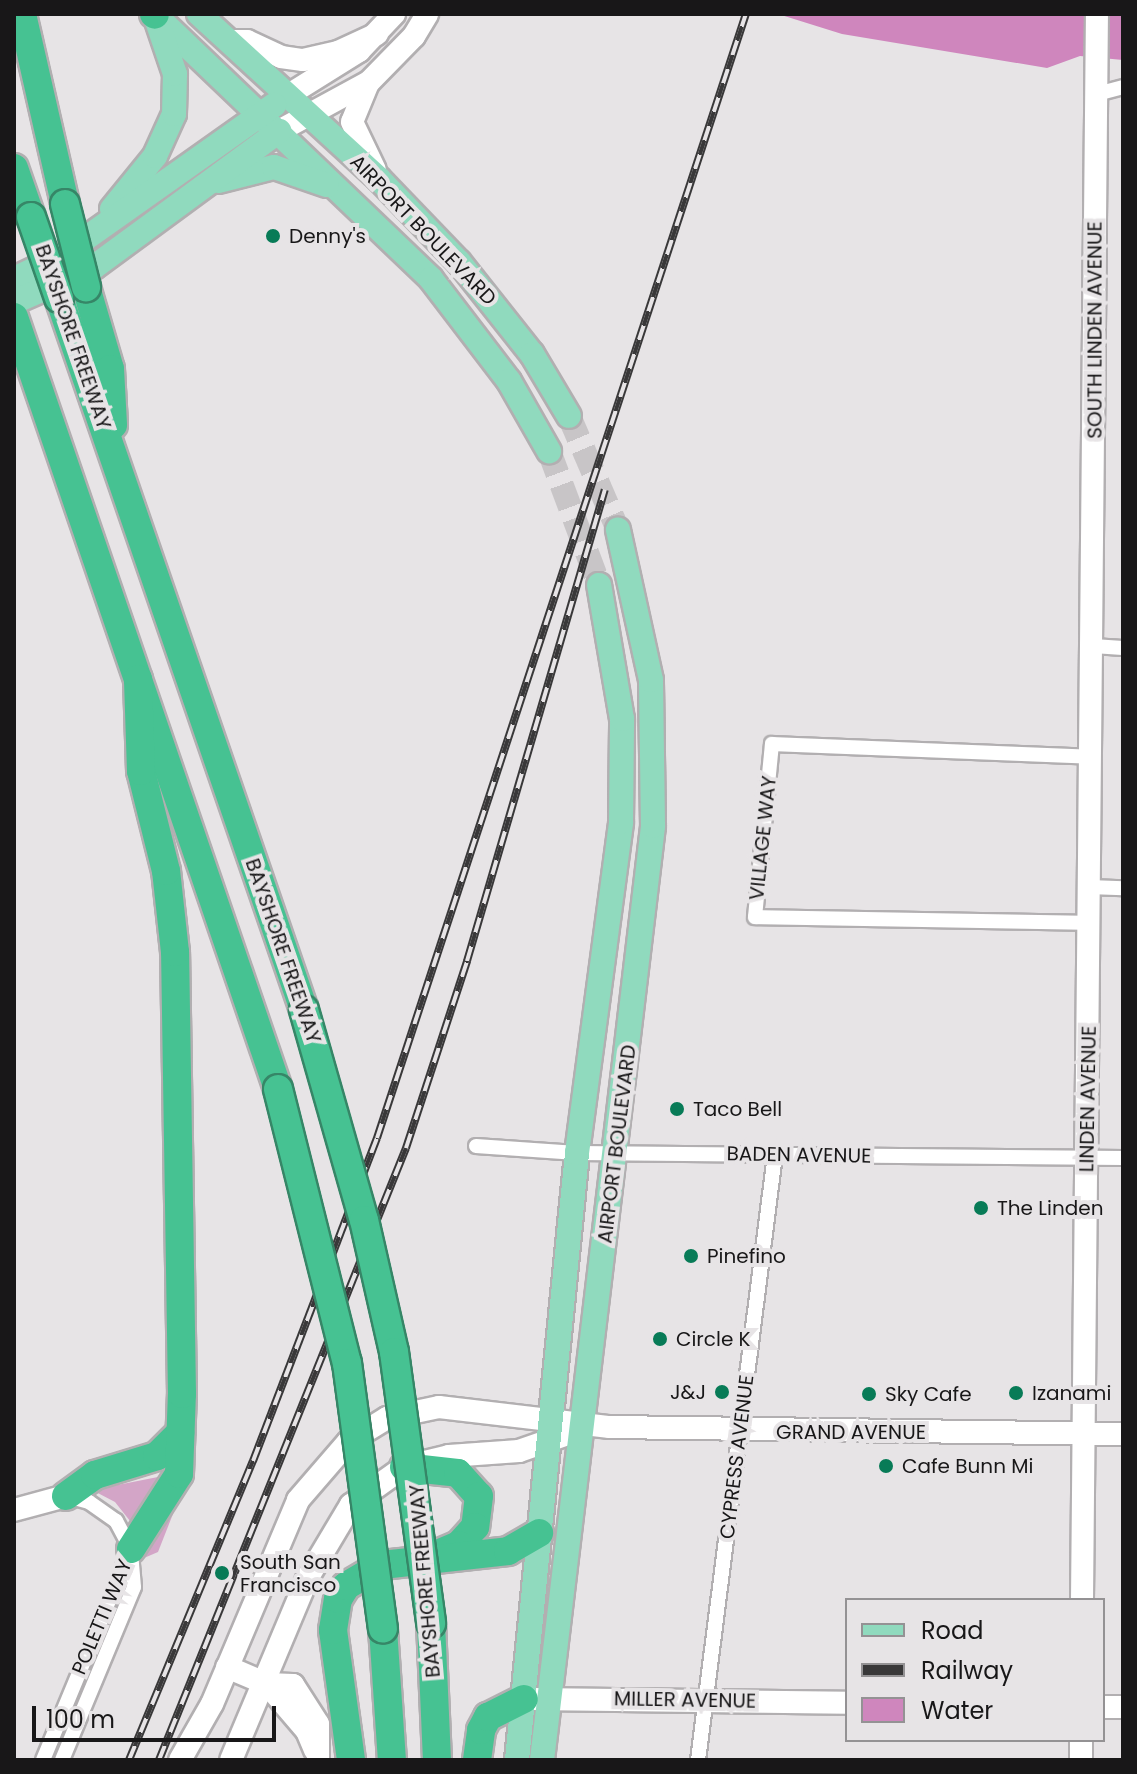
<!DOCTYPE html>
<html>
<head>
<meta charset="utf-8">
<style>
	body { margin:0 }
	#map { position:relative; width:1137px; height:1774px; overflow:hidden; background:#e7e4e6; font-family:Poppins,sans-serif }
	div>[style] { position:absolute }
	.green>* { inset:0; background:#d3a5c7 }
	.water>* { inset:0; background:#cf86bd }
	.primary-tunnel>* { height:24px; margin-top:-12px; transform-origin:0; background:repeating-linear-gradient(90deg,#c8c5c7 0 24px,transparent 0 36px) }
	.roads { filter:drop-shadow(2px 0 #b2afb1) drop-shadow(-2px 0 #b2afb1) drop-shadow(0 2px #b2afb1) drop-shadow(0 -2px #b2afb1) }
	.street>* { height:14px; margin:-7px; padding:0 7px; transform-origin:7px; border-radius:7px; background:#fff }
	.secondary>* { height:22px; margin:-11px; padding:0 11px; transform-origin:11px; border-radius:11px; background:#fff }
	.primary>* { height:24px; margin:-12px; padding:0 12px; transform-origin:12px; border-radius:12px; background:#90dabe }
	.highway>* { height:28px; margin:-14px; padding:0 14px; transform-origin:14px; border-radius:14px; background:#46c292 }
	.rail>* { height:8px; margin-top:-4px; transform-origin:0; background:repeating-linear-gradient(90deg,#e7e4e6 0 15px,#393839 0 30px); box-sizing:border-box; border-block:2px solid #393839 }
	.bridges { filter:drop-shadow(2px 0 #368667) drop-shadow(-2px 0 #368667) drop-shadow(0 2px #368667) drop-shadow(0 -2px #368667) }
	.highway-bridge>* { height:28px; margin:-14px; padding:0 14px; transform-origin:14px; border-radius:14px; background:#46c292 }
	.dots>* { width:22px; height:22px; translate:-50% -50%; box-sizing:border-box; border:4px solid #e7e4e6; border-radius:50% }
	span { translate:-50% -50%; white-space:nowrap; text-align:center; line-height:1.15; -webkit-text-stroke:8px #e7e4e6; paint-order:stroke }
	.street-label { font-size:20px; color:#181718 }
	.poi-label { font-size:20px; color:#181718 }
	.left { translate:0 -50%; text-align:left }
	.right { translate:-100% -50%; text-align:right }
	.frame { position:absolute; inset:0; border:16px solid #181718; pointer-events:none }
	.legend { position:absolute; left:845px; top:1598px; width:260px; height:144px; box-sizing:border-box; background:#e7e4e6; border:2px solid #949294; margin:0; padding:10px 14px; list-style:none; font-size:24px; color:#181718 }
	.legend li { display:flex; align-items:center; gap:16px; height:40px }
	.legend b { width:40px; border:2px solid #949294 }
	.scale { position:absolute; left:32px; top:1706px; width:244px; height:36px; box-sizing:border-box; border:4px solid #181718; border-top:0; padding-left:10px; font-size:24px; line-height:28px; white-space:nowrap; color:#181718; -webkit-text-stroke:6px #e7e4e6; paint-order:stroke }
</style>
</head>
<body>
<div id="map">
	<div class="green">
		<div style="clip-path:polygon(163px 1476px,134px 1526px,115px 1502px,92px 1490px)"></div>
		<div style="clip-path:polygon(182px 1491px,158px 1552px,144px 1558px,138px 1552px)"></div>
	</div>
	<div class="water">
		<div style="clip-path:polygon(778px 14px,1123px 14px,1123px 60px,1080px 56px,1047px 68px,842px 34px)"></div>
	</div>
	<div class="primary-tunnel">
		<div style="left:569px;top:416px;width:124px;rotate:66.7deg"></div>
		<div style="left:549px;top:451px;width:143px;rotate:69.5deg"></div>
	</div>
	<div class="roads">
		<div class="street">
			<div style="left:1097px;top:94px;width:27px;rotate:-15deg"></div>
			<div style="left:1093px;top:646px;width:30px;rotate:4deg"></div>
			<div style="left:1089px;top:887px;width:34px;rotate:2deg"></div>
			<div style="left:1090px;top:923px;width:335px;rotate:-179deg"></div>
			<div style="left:755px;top:917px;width:174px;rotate:-84.4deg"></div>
			<div style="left:772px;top:744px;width:318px;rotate:2.3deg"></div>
			<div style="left:476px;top:1146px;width:101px;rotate:4deg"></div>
			<div style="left:577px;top:1153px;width:546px;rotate:0.52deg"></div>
			<div style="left:43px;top:1760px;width:227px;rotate:-67.5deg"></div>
			<div style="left:62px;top:1760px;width:187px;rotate:-67.4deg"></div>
			<div style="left:134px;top:1587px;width:38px;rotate:-95deg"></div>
			<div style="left:131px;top:1549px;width:32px;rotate:-118deg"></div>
			<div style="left:116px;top:1521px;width:33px;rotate:-145deg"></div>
			<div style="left:89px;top:1502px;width:23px;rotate:-165deg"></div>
			<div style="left:698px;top:1760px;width:610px;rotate:-82.75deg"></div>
		</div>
		<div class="secondary">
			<div style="left:230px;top:41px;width:17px"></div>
			<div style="left:247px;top:41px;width:38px;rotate:25deg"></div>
			<div style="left:281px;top:57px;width:22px;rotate:8deg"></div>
			<div style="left:303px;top:60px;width:36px;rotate:-13deg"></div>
			<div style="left:338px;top:52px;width:43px;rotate:-24.8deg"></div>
			<div style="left:368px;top:83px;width:42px;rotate:112.3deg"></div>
			<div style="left:352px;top:122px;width:53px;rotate:64.4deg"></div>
			<div style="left:287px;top:96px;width:85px;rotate:-32deg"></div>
			<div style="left:359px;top:51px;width:51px;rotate:-46.6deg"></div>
			<div style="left:279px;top:131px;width:102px;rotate:-28.6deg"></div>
			<div style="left:369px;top:82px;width:64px;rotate:-45.6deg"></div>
			<div style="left:414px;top:36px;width:26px;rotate:-59deg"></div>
			<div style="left:14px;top:1510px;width:54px;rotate:-15.1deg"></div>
			<div style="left:1082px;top:1600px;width:1586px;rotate:-89.46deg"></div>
			<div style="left:227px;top:1667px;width:43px;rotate:23deg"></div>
			<div style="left:267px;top:1684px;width:26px;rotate:2deg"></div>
			<div style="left:293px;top:1685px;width:46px;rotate:57.3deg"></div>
			<div style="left:318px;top:1724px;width:36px;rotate:90deg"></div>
			<div style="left:267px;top:1684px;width:62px;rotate:49.6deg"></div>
			<div style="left:307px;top:1731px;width:21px;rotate:67deg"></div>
			<div style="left:533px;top:1699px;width:314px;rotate:0.7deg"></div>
			<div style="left:1103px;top:1707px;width:20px"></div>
			<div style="left:180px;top:1760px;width:64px;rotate:-60.3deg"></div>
			<div style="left:212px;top:1704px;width:221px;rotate:-67.1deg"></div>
			<div style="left:298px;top:1500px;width:77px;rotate:-49.2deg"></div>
			<div style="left:348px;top:1442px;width:46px;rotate:-31.6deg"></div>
			<div style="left:387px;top:1418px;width:53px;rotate:-11.9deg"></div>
			<div style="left:439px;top:1407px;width:172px;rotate:6.7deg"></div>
			<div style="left:610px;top:1427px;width:513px;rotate:0.78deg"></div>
			<div style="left:231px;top:1760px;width:199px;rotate:-67.2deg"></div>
			<div style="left:308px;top:1577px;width:84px;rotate:-59.2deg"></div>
			<div style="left:351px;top:1505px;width:65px;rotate:-35.6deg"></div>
			<div style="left:404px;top:1467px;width:46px;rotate:-13.7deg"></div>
			<div style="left:449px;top:1456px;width:70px;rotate:-4.1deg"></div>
			<div style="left:519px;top:1451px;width:46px;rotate:-19.2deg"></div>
			<div style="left:1081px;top:1760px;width:20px;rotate:-90deg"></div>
		</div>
		<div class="primary">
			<div style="left:154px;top:14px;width:383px;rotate:43.7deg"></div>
			<div style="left:431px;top:279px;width:128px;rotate:52.6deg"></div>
			<div style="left:509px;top:381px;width:81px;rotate:60.3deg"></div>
			<div style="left:199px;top:14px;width:244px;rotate:42.5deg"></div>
			<div style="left:379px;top:179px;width:115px;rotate:46.1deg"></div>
			<div style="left:459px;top:262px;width:117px;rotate:51.6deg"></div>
			<div style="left:532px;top:354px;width:72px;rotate:59.2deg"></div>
			<div style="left:218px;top:181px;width:58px;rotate:-14deg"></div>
			<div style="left:274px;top:167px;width:56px;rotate:18.8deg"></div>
			<div style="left:112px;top:209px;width:68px;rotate:-50.9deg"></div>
			<div style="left:155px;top:156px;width:46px;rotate:-65.7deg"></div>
			<div style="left:174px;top:114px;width:40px;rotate:-88.6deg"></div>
			<div style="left:175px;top:74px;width:56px;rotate:-108.8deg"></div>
			<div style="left:14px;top:279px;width:49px;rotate:-25.5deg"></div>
			<div style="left:58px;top:258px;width:265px;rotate:-35.3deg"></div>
			<div style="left:14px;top:302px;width:87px;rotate:-23.6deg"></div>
			<div style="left:94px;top:267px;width:230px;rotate:-36.3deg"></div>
			<div style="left:517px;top:1760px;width:610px;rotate:-84.35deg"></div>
			<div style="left:577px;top:1153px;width:334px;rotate:-82.4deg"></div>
			<div style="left:621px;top:822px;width:103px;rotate:-89.4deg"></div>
			<div style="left:622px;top:719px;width:136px;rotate:-99.7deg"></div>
			<div style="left:542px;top:1760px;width:941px;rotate:-83.22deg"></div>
			<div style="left:653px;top:826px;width:146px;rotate:-90.8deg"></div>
			<div style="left:651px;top:680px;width:154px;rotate:-102.4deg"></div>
		</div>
		<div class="highway">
			<div style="left:22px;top:14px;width:195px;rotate:77.2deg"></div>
			<div style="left:154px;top:14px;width:1px;rotate:45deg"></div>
			<div style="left:14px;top:168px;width:52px;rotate:70.9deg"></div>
			<div style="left:86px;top:287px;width:85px;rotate:73.7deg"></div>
			<div style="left:110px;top:369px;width:56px;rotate:86.9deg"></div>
			<div style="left:59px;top:298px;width:753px;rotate:71.01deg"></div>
			<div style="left:14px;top:317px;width:816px;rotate:71.12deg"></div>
			<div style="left:404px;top:1467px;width:54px;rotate:6.3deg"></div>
			<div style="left:458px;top:1473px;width:31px;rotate:48deg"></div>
			<div style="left:479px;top:1496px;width:31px;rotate:97deg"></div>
			<div style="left:475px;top:1527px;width:24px;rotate:132deg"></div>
			<div style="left:459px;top:1545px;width:23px;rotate:157deg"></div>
			<div style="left:66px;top:1496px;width:36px;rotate:-36deg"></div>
			<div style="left:95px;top:1475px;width:65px;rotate:-17deg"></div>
			<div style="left:157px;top:1456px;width:33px;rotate:-45deg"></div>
			<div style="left:131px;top:1549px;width:89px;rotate:-57.4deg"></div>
			<div style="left:179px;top:1474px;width:80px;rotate:-87.9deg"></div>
			<div style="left:182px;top:1394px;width:442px;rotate:-90.9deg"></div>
			<div style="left:175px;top:952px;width:81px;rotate:-96.3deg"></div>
			<div style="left:166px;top:871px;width:103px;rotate:-104deg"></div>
			<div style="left:141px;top:771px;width:92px;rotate:-91.9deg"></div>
			<div style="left:431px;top:1623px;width:137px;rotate:87.5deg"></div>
			<div style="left:383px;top:1629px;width:131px;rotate:86.1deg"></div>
			<div style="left:351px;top:1760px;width:131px;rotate:-97.9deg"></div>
			<div style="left:333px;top:1630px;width:31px;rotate:-81deg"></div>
			<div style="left:338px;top:1599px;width:15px;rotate:-58deg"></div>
			<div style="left:346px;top:1586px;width:42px;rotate:-30.3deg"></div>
			<div style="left:382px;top:1565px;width:127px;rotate:-6.3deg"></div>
			<div style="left:508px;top:1551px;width:36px;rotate:-30deg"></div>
			<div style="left:477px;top:1760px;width:30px;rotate:-82deg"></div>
			<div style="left:481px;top:1730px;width:15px;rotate:-62deg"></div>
			<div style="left:488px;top:1717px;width:40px;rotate:-26.6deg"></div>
		</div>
	</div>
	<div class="rail">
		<div style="left:129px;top:1760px;width:324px;rotate:-67.5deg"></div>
		<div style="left:253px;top:1461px;width:346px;rotate:-69deg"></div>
		<div style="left:377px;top:1138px;width:1183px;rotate:-71.83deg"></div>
		<div style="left:159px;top:1760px;width:660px;rotate:-68.02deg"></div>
		<div style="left:406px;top:1148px;width:197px;rotate:-71.9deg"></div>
		<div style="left:467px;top:961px;width:491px;rotate:-73.7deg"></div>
	</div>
	<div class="bridges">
		<div class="highway-bridge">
			<div style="left:65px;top:204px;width:86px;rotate:75.8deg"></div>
			<div style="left:31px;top:217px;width:86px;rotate:70.9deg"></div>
			<div style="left:304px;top:1010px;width:218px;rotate:74.1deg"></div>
			<div style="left:364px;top:1220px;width:135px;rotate:77.2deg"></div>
			<div style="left:394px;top:1352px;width:274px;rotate:82.2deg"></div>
			<div style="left:278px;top:1089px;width:283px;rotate:75.9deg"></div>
			<div style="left:347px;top:1363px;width:268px;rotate:82.3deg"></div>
		</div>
	</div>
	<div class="dots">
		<div style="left:273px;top:236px;background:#087b57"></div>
		<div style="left:677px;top:1109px;background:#087b57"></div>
		<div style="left:981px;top:1208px;background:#087b57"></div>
		<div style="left:691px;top:1256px;background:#087b57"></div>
		<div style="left:660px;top:1339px;background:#087b57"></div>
		<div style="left:722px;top:1392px;background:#087b57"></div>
		<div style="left:1016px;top:1393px;background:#087b57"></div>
		<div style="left:869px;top:1394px;background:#087b57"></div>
		<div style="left:886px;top:1466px;background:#087b57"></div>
		<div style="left:222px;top:1573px;background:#087b57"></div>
	</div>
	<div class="street-label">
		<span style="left:423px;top:230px;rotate:46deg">AIRPORT BOULEVARD</span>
		<span style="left:1095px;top:330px;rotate:-90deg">SOUTH LINDEN AVENUE</span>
		<span style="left:73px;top:337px;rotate:71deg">BAYSHORE FREEWAY</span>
		<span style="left:763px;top:838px;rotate:-84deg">VILLAGE WAY</span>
		<span style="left:283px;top:951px;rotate:71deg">BAYSHORE FREEWAY</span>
		<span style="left:1088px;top:1099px;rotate:-89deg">LINDEN AVENUE</span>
		<span style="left:617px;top:1144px;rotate:-83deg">AIRPORT BOULEVARD</span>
		<span style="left:799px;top:1155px;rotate:1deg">BADEN AVENUE</span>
		<span style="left:851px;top:1432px">GRAND AVENUE</span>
		<span style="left:737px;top:1457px;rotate:-83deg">CYPRESS AVENUE</span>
		<span style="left:425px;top:1581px;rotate:-95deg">BAYSHORE FREEWAY</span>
		<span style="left:102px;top:1617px;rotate:-67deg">POLETTI WAY</span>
		<span style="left:685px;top:1700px;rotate:1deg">MILLER AVENUE</span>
	</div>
	<div class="poi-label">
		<span class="left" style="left:289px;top:236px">Denny's</span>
		<span class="left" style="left:693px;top:1109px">Taco Bell</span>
		<span class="left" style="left:997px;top:1208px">The Linden</span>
		<span class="left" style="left:707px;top:1256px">Pinefino</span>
		<span class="left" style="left:676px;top:1339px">Circle K</span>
		<span class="right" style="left:706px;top:1392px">J&amp;J</span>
		<span class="left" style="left:1032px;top:1393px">Izanami</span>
		<span class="left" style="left:885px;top:1394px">Sky Cafe</span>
		<span class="left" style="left:902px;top:1466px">Cafe Bunn Mi</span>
		<span class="left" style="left:240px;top:1574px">South San<br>Francisco</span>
	</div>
	<div class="frame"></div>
	<ul class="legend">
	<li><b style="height:10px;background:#90dabe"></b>Road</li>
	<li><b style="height:10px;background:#393839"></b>Railway</li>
	<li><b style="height:22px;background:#cf86bd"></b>Water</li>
	</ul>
	<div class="scale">100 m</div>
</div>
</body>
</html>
